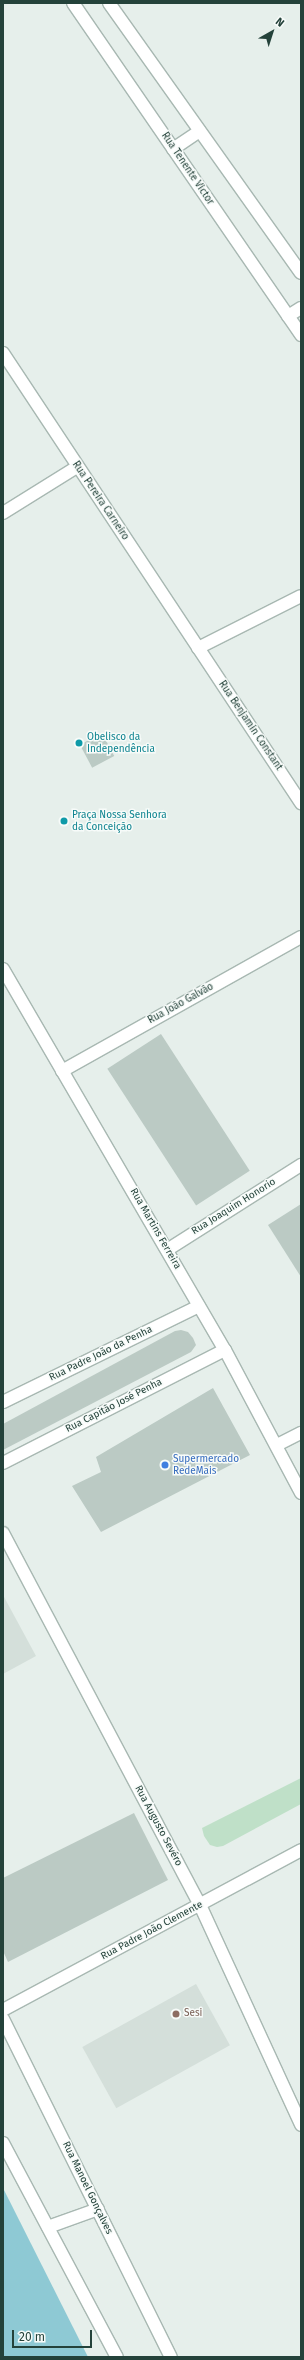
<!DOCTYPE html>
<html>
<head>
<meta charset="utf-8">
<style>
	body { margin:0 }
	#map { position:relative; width:304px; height:2360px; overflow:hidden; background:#e6efeb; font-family:"Fira Sans",sans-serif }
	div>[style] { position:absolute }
	.built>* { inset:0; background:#d4dfda; transform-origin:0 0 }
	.green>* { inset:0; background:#bfe0c8 }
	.water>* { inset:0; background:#8ec9d4 }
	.building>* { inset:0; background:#bbcac4; transform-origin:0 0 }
	.roads { filter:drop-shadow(1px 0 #a8b8b2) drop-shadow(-1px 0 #a8b8b2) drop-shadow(0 1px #a8b8b2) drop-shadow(0 -1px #a8b8b2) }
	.minor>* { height:12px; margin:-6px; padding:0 6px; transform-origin:6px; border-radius:6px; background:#fff }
	.tertiary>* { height:12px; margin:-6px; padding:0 6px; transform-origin:6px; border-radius:6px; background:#fff }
	.dots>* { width:11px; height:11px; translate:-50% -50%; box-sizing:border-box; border:2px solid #f7fbf9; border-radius:50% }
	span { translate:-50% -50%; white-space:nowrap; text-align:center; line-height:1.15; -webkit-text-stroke:3px #f7fbf9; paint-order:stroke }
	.street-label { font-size:10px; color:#24423a }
	.culture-label { font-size:10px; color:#0d838f }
	.left { translate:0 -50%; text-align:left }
	.shop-label { font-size:10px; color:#366cbe }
	.education-label { font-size:10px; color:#785e54 }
	.frame { position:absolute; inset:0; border:4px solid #24423a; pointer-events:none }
	.north { position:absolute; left:252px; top:12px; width:40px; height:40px; -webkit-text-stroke:3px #f7fbf9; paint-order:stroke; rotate:39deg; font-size:11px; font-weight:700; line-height:16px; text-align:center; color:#24423a }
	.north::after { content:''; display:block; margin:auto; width:14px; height:18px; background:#24423a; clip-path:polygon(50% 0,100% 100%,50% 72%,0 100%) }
	.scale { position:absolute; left:12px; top:2330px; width:80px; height:18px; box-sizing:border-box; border:2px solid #24423a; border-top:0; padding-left:5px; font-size:12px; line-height:14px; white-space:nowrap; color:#24423a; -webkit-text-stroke:3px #f7fbf9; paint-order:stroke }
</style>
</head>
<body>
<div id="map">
	<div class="built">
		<div style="clip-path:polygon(3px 1595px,36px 1656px,3px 1674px)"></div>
		<div style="left:196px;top:1984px;width:70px;height:130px;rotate:61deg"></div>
	</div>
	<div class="green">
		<div style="clip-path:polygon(301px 1778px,301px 1804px,223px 1846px,217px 1847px,210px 1845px,204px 1836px,202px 1828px)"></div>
	</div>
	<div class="water">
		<div style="clip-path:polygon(3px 2188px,88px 2357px,3px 2357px)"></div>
	</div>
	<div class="building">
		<div style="left:102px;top:733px;width:26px;height:25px;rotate:62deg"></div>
		<div style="left:161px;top:1034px;width:163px;height:64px;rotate:57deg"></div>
		<div style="clip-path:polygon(301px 1204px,301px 1277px,268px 1225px)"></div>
		<div style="clip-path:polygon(181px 1330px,188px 1332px,193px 1338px,196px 1345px,191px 1352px,3px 1450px,3px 1424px,175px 1331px)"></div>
		<div style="clip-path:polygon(213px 1388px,250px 1455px,101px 1532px,72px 1486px,101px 1472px,96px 1457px)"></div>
		<div style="clip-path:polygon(134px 1813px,168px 1880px,8px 1962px,3px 1951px,3px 1878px)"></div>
	</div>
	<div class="roads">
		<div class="minor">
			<div style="left:73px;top:3px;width:403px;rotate:55.5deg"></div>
			<div style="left:109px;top:3px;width:331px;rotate:54.6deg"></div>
			<div style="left:173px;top:149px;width:32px;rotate:-34deg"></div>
			<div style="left:288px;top:316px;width:15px;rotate:-32deg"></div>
			<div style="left:3px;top:353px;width:540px;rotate:56.49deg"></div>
			<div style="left:3px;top:513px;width:87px;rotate:-31.9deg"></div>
			<div style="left:198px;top:648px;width:115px;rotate:-26.8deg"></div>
			<div style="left:3px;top:969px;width:441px;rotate:59.8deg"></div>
			<div style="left:225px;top:1350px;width:162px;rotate:62deg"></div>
			<div style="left:62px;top:1071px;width:274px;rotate:-29.3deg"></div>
			<div style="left:167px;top:1250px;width:159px;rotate:-32.4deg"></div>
			<div style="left:3px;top:1402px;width:218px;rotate:-26.1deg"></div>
			<div style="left:277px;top:1445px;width:27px;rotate:-27deg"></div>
			<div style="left:3px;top:1463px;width:249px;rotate:-27deg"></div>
			<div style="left:3px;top:1533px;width:421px;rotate:62.1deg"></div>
			<div style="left:200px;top:1905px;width:242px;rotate:65.3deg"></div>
			<div style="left:3px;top:2010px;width:338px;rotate:-28.2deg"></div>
		</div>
		<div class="tertiary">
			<div style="left:3px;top:2019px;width:377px;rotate:63.6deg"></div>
			<div style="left:3px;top:2143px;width:242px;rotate:62deg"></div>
			<div style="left:48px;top:2227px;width:53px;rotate:-19.8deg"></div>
		</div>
	</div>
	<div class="dots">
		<div style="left:79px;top:743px;background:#0f9aa8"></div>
		<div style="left:64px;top:821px;background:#0f9aa8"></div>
		<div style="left:165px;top:1465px;background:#3f7fe0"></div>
		<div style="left:176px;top:2014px;background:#8d6e63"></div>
	</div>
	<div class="street-label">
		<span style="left:187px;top:169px;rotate:56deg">Rua Tenente Victor</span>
		<span style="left:100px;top:501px;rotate:56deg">Rua Pereira Carneiro</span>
		<span style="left:250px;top:726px;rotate:56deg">Rua Benjamin Constant</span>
		<span style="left:181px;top:1004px;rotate:-29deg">Rua João Galvão</span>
		<span style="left:234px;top:1207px;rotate:-32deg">Rua Joaquim Honorio</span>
		<span style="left:155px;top:1229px;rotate:60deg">Rua Martins Ferreira</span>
		<span style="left:101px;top:1354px;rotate:-26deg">Rua Padre João da Penha</span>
		<span style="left:114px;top:1406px;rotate:-27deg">Rua Capitão José Penha</span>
		<span style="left:158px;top:1826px;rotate:62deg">Rua Augusto Sevéro</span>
		<span style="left:152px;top:1931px;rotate:-28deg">Rua Padre João Clemente</span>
		<span style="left:87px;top:2188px;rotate:64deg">Rua Manoel Gonçalves</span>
	</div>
	<div class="culture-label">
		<span class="left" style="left:87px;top:743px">Obelisco da<br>Independência</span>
		<span class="left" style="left:72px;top:821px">Praça Nossa Senhora<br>da Conceição</span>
	</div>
	<div class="shop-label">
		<span class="left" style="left:173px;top:1465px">Supermercado<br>RedeMais</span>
	</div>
	<div class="education-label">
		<span class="left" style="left:184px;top:2014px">Sesi</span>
	</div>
	<div class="frame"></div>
	<div class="north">N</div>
	<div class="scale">20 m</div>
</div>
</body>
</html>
